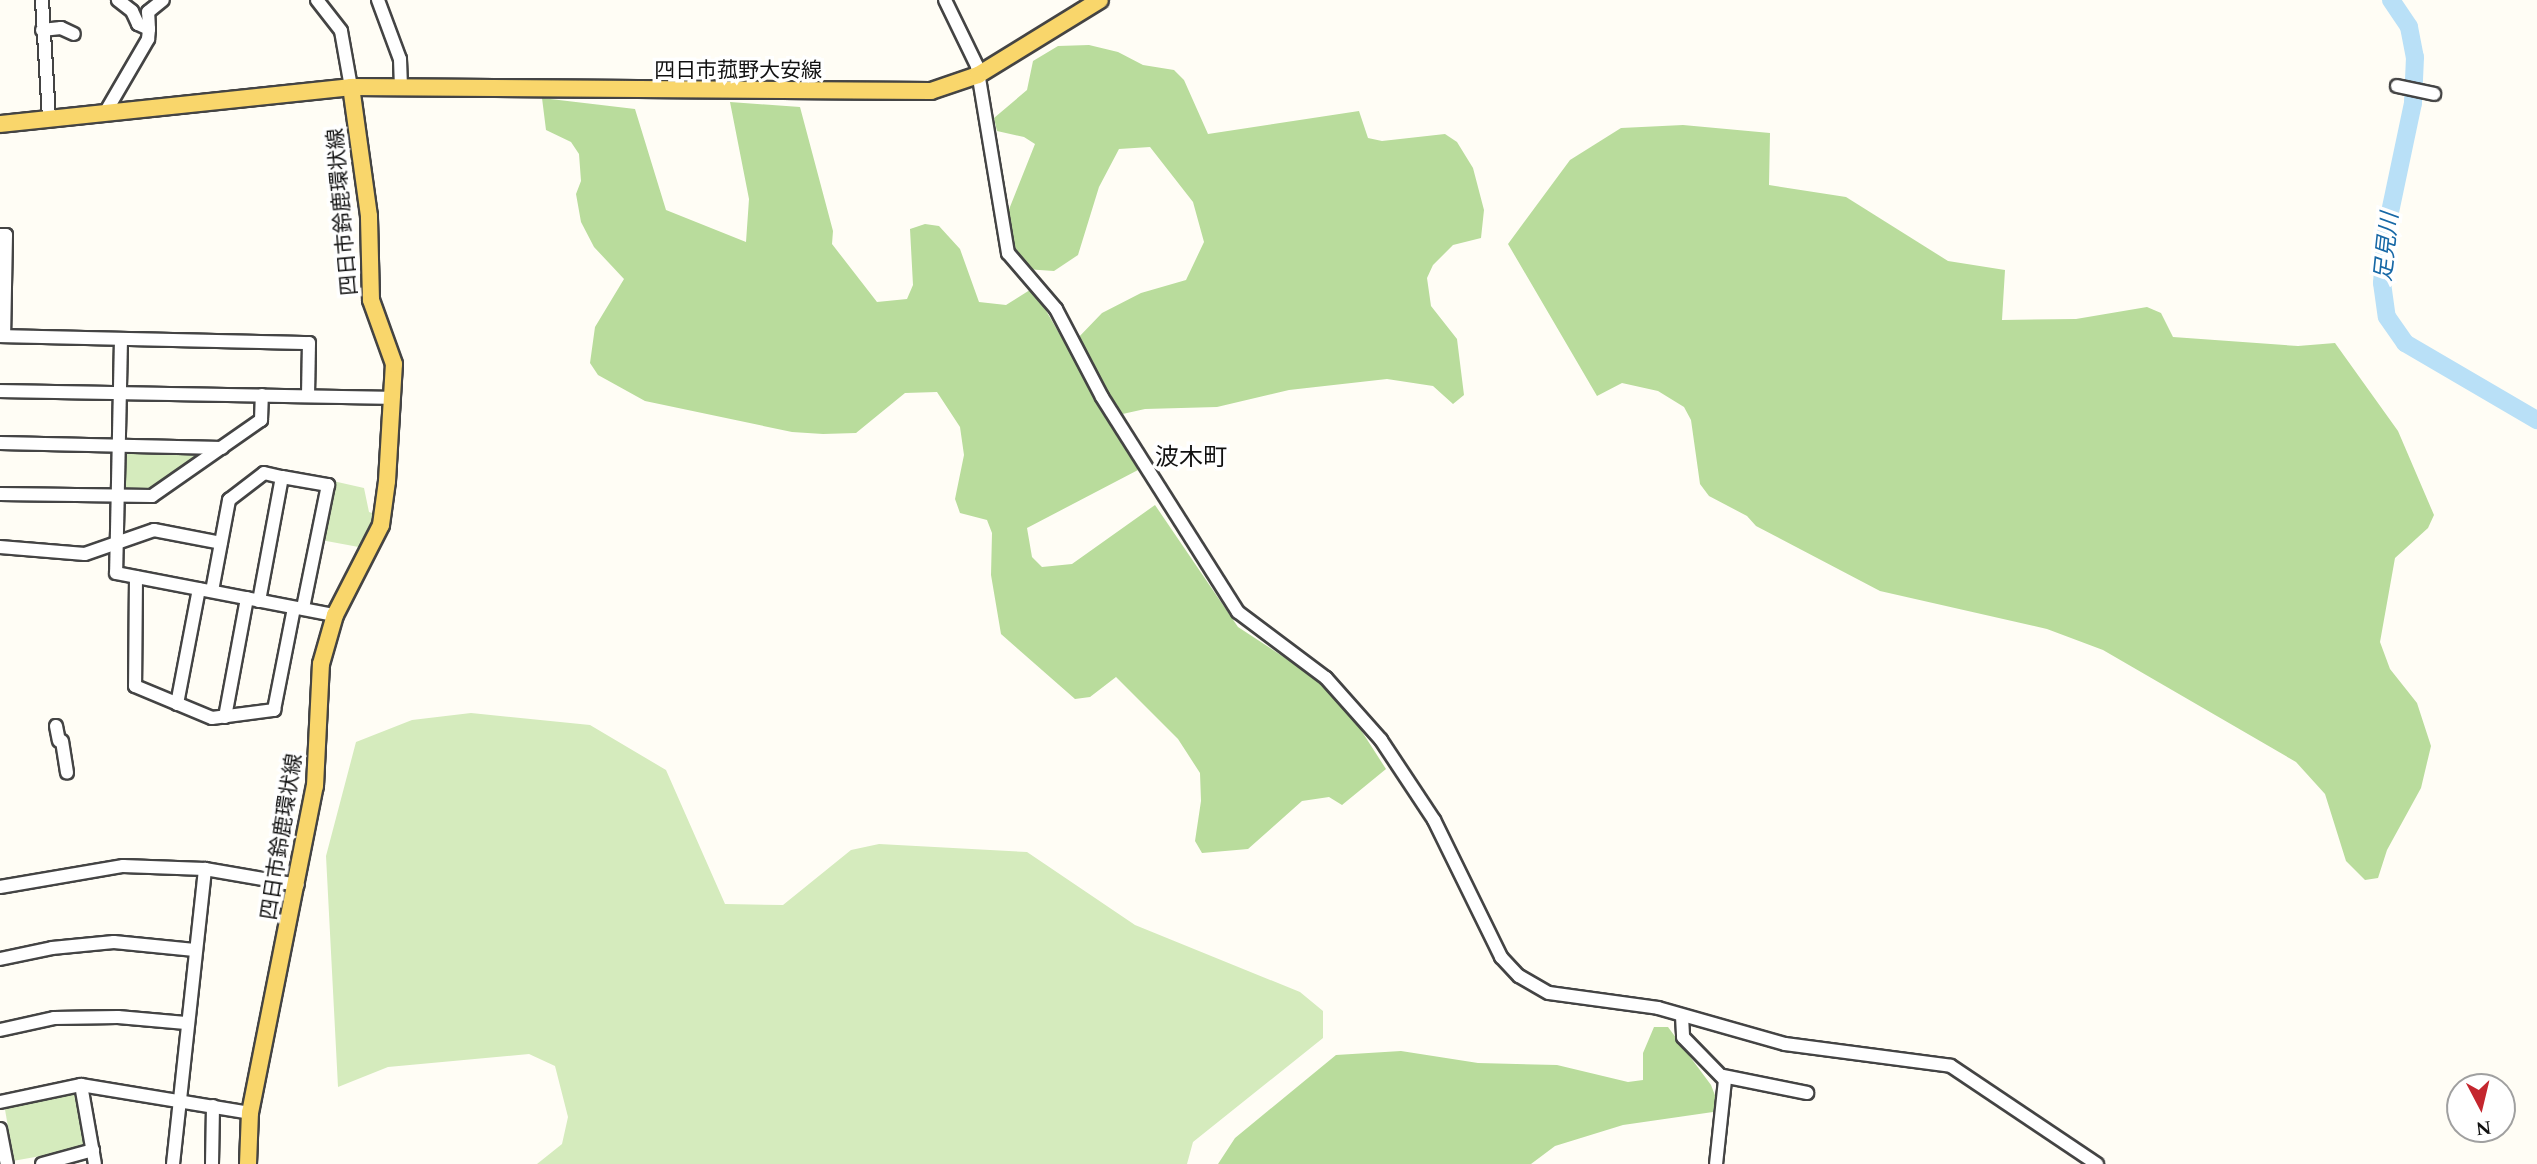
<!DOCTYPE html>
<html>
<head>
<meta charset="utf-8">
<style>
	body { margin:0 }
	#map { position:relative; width:2537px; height:1164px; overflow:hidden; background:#fffdf5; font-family:Spectral,"Noto Sans JP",serif }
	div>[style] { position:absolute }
	.green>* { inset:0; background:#d5ebbd; transform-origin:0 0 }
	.forest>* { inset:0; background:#b9dc9c }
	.river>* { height:18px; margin:-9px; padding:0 9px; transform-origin:9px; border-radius:9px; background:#b9e0f7 }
	.roads { filter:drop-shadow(2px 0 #444) drop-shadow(-2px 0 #444) drop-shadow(0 2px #444) drop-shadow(0 -2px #444) }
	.minor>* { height:12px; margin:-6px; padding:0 6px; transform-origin:6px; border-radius:6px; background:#fff }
	.major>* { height:16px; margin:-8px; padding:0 8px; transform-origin:8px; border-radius:8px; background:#f9d66b }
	span { translate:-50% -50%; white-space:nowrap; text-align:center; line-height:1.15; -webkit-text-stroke:7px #fff; paint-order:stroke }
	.street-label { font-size:21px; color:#111 }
	.water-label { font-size:23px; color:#1768a6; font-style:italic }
	.quarter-label { font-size:24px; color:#111 }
	.north { position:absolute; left:2446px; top:1073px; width:70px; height:70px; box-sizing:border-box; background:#fff; border:2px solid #a0a0a0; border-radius:50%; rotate:173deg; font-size:19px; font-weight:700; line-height:28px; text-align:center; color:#111 }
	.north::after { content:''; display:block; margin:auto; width:24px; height:32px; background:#c4262e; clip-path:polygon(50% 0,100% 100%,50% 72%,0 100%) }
</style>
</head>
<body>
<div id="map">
	<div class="green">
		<div style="clip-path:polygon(126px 449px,202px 451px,203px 455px,151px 491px,125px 491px)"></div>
		<div style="clip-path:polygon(333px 481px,364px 488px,369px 512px,375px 514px,364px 548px,321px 540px)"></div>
		<div style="clip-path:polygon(471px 713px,590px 725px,666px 770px,725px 904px,783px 905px,851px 850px,879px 844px,1027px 852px,1135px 925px,1300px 992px,1323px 1011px,1323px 1038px,1193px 1142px,1187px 1164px,537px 1164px,562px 1144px,568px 1117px,555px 1066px,529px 1054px,388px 1067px,338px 1087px,326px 856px,356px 742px,412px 720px)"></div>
		<div style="left:75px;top:1092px;width:57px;height:72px;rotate:80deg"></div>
	</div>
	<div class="forest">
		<div style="clip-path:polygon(1089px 45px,1118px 52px,1143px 65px,1174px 70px,1184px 80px,1208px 134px,1359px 111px,1368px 138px,1382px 141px,1445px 134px,1457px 142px,1473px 168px,1484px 210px,1481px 238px,1453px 245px,1433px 265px,1427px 278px,1431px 306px,1457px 339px,1464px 395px,1453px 404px,1433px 386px,1387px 379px,1289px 390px,1217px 407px,1145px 409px,1118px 415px,1076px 340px,1102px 313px,1141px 293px,1186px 280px,1204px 242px,1193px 202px,1150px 147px,1119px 149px,1099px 187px,1078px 255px,1054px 271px,1025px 269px,1004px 222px,1035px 144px,1024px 137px,997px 131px,994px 118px,1027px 90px,1033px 61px,1058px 46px)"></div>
		<div style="clip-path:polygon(542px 98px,635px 109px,666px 210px,746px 242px,749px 199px,730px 102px,800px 107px,833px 231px,832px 244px,877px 302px,907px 299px,913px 285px,910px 229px,925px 224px,939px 226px,960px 249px,979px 302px,1006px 305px,1033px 288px,1138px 470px,1027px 528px,1032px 557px,1042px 567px,1072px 564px,1155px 505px,1238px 627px,1311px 675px,1348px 710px,1386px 769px,1342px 805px,1329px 797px,1302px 801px,1248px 849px,1202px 853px,1195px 841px,1201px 801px,1200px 773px,1178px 739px,1116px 677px,1090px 697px,1075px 699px,1001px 634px,991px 575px,992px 533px,987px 520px,960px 513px,955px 499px,964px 455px,960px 427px,937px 392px,905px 393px,856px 433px,823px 434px,792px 432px,645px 401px,598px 375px,590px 363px,595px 327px,624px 279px,594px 247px,581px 222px,576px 194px,581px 181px,579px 154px,571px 142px,546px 130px)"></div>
		<div style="clip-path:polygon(1683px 125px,1770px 133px,1769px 185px,1846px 197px,1948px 261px,2005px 270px,2002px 320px,2076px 319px,2147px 307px,2161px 313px,2173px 337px,2298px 346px,2335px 343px,2398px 431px,2434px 515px,2428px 528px,2395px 558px,2380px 642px,2390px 669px,2417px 703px,2431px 746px,2421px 788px,2387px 850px,2378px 878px,2365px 880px,2346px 861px,2325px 794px,2296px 762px,2103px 650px,2047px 629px,1880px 591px,1756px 526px,1747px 516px,1709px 496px,1700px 484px,1691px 420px,1684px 407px,1658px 391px,1622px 383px,1597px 396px,1508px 244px,1570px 160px,1621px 128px)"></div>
		<div style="clip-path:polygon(1654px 1027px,1668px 1027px,1711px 1085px,1716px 1098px,1713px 1112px,1623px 1125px,1555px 1146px,1531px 1164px,1218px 1164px,1235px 1138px,1336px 1055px,1401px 1051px,1478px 1063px,1557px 1065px,1628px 1082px,1643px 1080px,1643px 1053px)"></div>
	</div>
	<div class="river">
		<div style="left:2391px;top:0;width:32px;rotate:56deg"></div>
		<div style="left:2409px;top:27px;width:31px;rotate:79deg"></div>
		<div style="left:2415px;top:57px;width:46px;rotate:92.5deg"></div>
		<div style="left:2413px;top:103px;width:131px;rotate:101.9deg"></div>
		<div style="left:2386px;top:231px;width:52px;rotate:94.4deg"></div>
		<div style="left:2382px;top:283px;width:34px;rotate:82deg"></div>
		<div style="left:2387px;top:317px;width:32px;rotate:55deg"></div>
		<div style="left:2405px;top:343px;width:153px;rotate:30.3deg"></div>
	</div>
	<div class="roads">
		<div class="minor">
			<div style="left:42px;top:0;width:119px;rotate:86.6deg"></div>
			<div style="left:317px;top:0;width:39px;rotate:52deg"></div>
			<div style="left:341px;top:31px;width:57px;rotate:79.9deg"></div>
			<div style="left:378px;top:0;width:63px;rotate:69.6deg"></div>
			<div style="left:400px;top:59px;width:30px;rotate:88deg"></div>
			<div style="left:945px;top:0;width:73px;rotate:64.1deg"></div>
			<div style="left:977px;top:66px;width:190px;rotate:80.6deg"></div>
			<div style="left:1008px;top:253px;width:74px;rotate:49.4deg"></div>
			<div style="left:1056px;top:309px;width:99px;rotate:62.4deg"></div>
			<div style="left:1102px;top:397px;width:254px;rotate:57.7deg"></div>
			<div style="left:1238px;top:612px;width:110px;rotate:36.9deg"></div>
			<div style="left:1326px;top:678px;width:83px;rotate:48.4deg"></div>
			<div style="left:1381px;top:740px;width:96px;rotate:56.5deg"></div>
			<div style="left:1434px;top:820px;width:153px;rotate:63.9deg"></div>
			<div style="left:1501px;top:957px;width:26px;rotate:47deg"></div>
			<div style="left:1519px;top:976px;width:34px;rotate:30deg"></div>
			<div style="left:1549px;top:993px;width:110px;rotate:7.8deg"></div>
			<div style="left:1658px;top:1008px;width:132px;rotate:15.8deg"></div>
			<div style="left:1785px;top:1044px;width:167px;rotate:7.5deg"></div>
			<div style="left:1951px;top:1066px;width:176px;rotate:33.9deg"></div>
			<div style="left:149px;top:29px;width:17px;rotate:-93deg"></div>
			<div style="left:148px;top:12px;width:19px;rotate:-39deg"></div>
			<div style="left:42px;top:30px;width:19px;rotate:-6deg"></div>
			<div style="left:61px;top:28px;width:14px;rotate:25deg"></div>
			<div style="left:2397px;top:86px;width:38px;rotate:12deg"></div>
			<div style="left:105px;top:113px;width:86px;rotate:-59.8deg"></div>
			<div style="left:148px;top:39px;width:10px;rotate:-84deg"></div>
			<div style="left:149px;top:29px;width:12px;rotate:-156deg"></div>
			<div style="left:138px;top:24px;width:14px;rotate:-115deg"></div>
			<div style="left:132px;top:11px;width:18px;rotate:-142deg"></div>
			<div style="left:0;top:235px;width:6px"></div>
			<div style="left:6px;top:235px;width:101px;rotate:91.1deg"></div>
			<div style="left:0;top:336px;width:309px;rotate:1.3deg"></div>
			<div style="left:309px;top:343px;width:53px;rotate:91.1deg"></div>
			<div style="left:121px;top:339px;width:234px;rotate:91.2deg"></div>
			<div style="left:116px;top:573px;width:223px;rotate:10.9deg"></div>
			<div style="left:0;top:391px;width:393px;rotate:1deg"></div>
			<div style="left:0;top:443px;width:222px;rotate:1.3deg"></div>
			<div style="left:0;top:494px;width:152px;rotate:0.8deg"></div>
			<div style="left:152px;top:496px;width:133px;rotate:-34.9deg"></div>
			<div style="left:261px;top:420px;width:25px;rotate:-88deg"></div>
			<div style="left:0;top:547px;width:85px;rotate:4.7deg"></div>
			<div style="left:85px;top:554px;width:73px;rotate:-19.2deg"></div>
			<div style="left:154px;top:530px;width:68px;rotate:11deg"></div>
			<div style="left:136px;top:577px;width:109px;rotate:90.5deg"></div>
			<div style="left:135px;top:686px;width:83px;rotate:22.6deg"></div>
			<div style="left:212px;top:718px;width:63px;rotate:-7.4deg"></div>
			<div style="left:274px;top:710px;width:104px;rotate:-78.9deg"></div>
			<div style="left:212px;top:591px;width:93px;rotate:-79.4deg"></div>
			<div style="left:229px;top:500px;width:44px;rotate:-37.6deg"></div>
			<div style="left:264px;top:473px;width:18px;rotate:13deg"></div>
			<div style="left:282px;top:477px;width:47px;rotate:9.9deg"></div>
			<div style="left:328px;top:485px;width:126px;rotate:101.5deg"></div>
			<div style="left:259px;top:601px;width:126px;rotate:-79.5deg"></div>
			<div style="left:177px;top:704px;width:117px;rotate:-79.2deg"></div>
			<div style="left:225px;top:717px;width:121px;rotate:-79.5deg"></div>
			<div style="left:56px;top:726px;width:15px;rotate:79deg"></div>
			<div style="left:62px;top:741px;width:32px;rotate:81deg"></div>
			<div style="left:0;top:887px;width:125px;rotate:-9.7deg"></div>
			<div style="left:123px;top:866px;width:82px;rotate:2.1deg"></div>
			<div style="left:205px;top:869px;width:94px;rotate:9.8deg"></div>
			<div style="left:0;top:959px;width:53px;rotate:-11.9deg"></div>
			<div style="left:52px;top:948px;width:62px;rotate:-5.5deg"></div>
			<div style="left:114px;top:942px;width:81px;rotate:5.6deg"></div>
			<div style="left:1682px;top:1016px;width:21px;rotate:87deg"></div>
			<div style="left:1683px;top:1037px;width:60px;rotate:45.7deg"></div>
			<div style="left:1725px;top:1080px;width:84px;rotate:96.1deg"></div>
			<div style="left:0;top:1030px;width:55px;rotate:-12.5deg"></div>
			<div style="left:54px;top:1018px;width:64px;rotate:-0.9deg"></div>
			<div style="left:118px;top:1017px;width:68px;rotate:5deg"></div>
			<div style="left:1723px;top:1076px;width:86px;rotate:11.4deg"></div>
			<div style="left:81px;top:1085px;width:80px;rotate:80deg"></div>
			<div style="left:0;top:1102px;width:83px;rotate:-11.9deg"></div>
			<div style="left:81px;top:1085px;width:171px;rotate:9.4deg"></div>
			<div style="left:0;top:1129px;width:36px;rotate:79deg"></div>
			<div style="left:42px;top:1164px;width:53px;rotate:-15.4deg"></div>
			<div style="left:173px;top:1164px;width:297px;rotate:-83.8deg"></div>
			<div style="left:212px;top:1164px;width:58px;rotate:-89deg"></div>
		</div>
		<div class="major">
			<div style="left:0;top:124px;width:353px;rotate:-6deg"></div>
			<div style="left:351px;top:87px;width:580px;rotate:0.4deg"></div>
			<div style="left:931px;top:91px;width:50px;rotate:-18.8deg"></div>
			<div style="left:978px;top:75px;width:143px;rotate:-31.6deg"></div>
			<div style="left:248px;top:1164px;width:51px;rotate:-87.8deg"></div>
			<div style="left:250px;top:1113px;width:333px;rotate:-78.8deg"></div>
			<div style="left:315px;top:786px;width:122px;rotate:-87.2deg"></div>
			<div style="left:321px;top:664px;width:51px;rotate:-74.1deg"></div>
			<div style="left:335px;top:615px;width:101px;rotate:-62.9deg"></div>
			<div style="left:381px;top:525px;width:44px;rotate:-82.2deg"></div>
			<div style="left:387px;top:481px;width:117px;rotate:-86.6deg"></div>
			<div style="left:394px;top:364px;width:68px;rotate:-109.8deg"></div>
			<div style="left:371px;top:300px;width:84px;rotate:-91.4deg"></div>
			<div style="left:369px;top:216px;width:130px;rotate:-97.9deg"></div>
		</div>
	</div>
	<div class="street-label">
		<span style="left:738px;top:71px">四日市菰野大安線</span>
		<span style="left:343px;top:212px;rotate:-95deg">四日市鈴鹿環状線</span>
		<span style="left:282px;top:837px;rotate:-81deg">四日市鈴鹿環状線</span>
	</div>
	<div class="water-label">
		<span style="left:2388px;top:247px;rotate:-84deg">足見川</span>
	</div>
	<div class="quarter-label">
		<span style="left:1191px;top:459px">波木町</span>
	</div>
	<div class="north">N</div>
</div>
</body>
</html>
